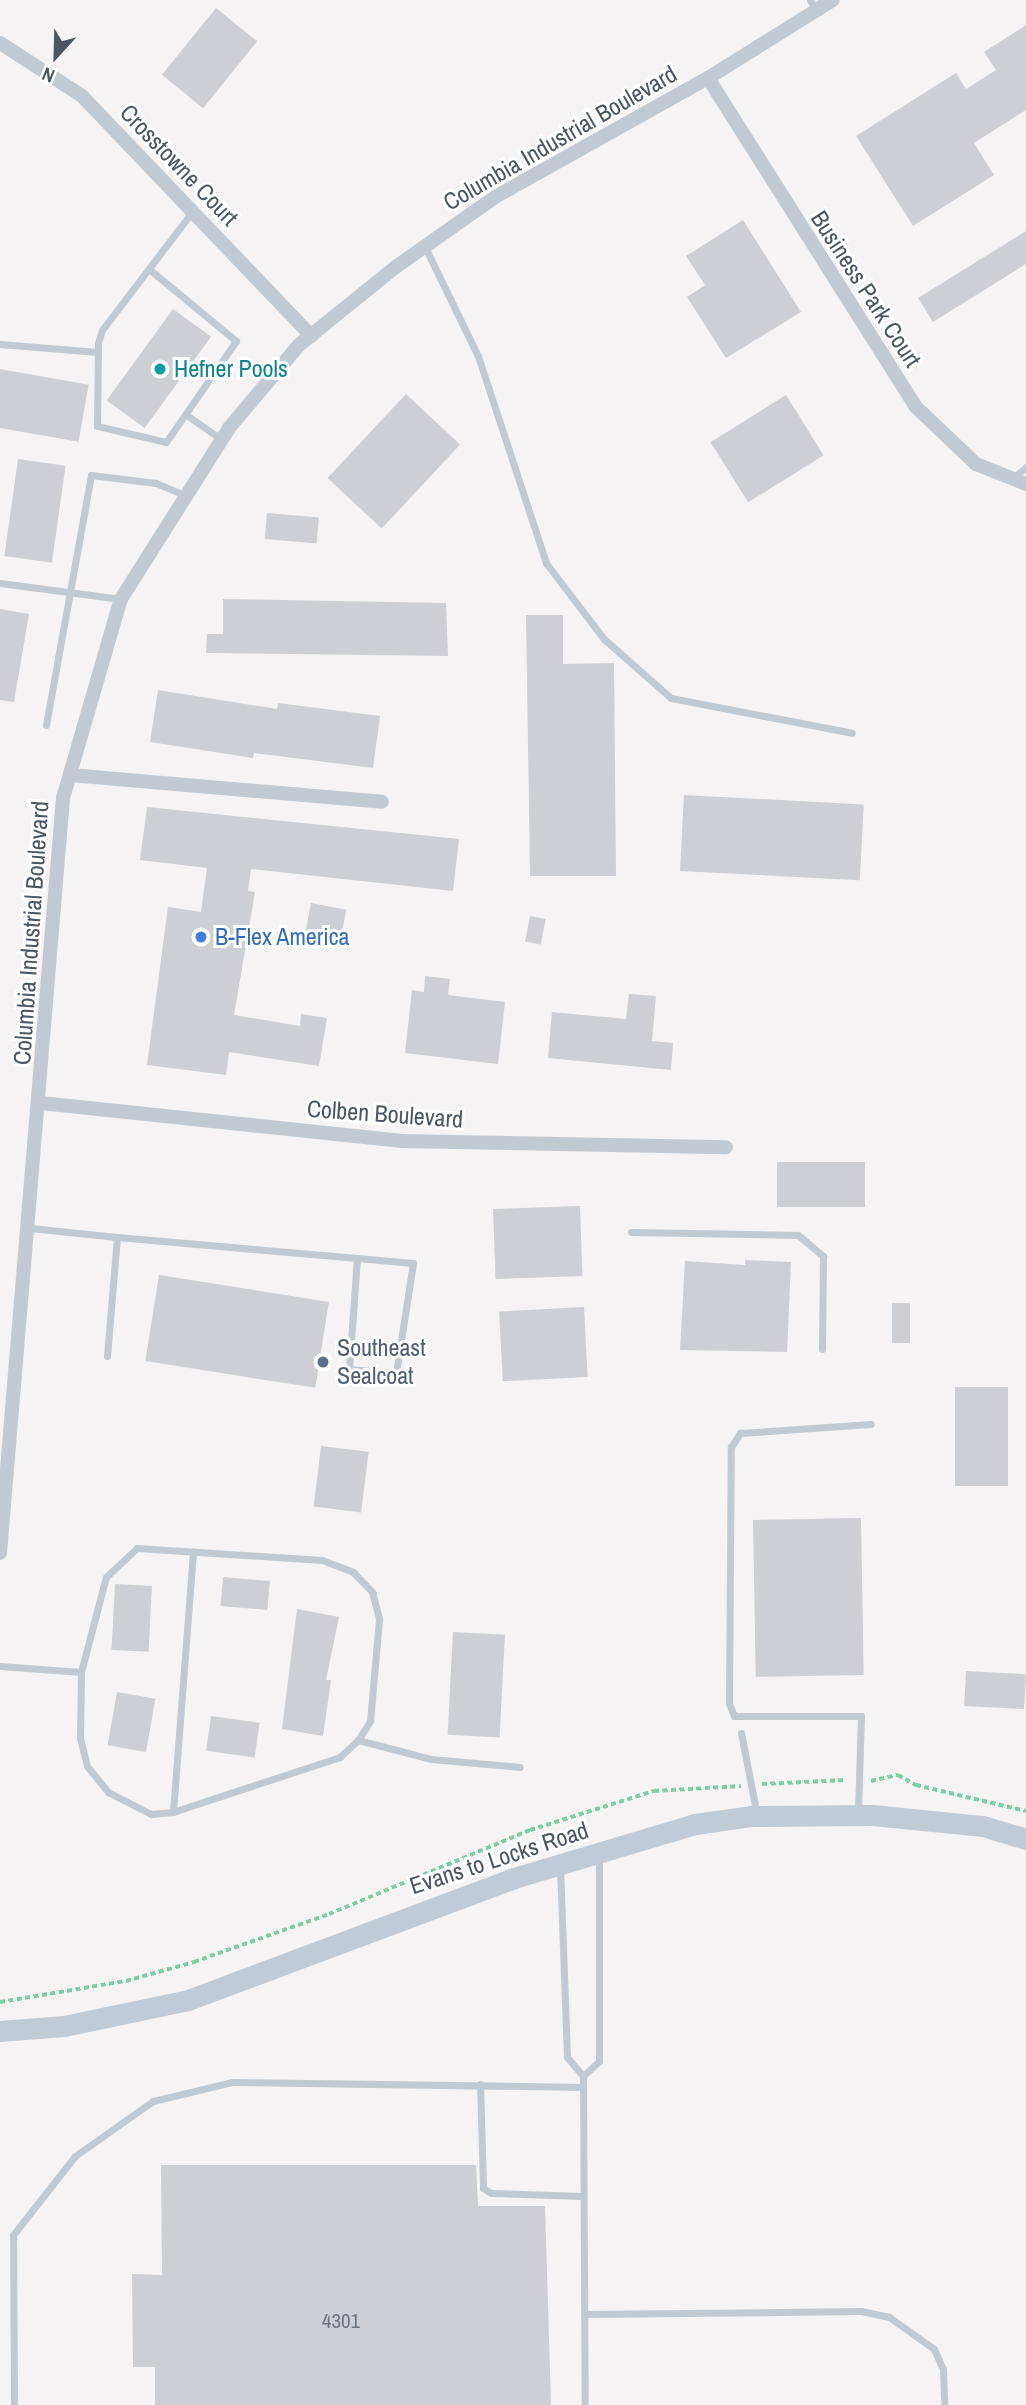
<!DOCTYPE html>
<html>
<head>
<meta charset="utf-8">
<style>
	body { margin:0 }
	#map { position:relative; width:1026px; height:2405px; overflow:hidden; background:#f5f3f3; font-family:"Archivo Narrow",sans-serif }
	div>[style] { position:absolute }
	.building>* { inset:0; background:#cdcfd5; transform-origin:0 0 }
	.path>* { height:3.5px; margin-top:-1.75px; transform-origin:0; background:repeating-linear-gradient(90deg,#7ad0a6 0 5px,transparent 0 8.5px) }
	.lane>* { height:7px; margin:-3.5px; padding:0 3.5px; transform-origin:3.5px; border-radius:3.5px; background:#c1cad2 }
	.street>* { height:14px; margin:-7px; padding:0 7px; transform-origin:7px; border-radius:7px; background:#c1cad2 }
	.secondary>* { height:21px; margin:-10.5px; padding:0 10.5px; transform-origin:10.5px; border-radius:10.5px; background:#c1cbd6 }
	.dots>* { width:19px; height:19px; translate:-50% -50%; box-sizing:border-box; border:4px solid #fff; border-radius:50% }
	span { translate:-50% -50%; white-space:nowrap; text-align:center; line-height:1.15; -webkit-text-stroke:6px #fff; paint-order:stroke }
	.number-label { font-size:21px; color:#6b747e }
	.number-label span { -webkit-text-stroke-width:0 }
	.street-label { font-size:24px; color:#4a5661 }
	.culture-label { font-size:24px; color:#0d838f }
	.left { translate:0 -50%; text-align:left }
	.shop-label { font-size:24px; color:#366cbe }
	.service-label { font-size:24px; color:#4e5e75 }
	.north { position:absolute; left:21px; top:21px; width:70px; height:70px; -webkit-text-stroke:5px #fff; paint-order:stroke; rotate:202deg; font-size:19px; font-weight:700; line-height:28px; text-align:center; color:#4a5661 }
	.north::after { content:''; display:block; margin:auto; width:24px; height:32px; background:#4a5661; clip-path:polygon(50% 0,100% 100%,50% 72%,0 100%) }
</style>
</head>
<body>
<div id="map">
	<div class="building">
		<div style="left:216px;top:8px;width:53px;height:86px;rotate:39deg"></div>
		<div style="clip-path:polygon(1026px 25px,1026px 110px,974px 143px,994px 175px,913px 226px,856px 136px,956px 73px,966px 89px,996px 70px,984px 52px)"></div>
		<div style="clip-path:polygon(743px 220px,801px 312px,726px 358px,687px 297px,705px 285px,686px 256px)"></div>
		<div style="clip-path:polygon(1026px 231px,1026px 264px,933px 322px,918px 298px)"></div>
		<div style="left:173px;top:309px;width:47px;height:113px;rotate:36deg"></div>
		<div style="left:0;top:369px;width:90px;height:58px;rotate:10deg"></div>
		<div style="left:406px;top:394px;width:74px;height:115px;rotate:43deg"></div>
		<div style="left:786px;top:395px;width:71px;height:89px;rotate:58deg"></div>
		<div style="left:18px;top:459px;width:48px;height:98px;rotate:8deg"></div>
		<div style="left:267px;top:513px;width:52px;height:26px;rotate:5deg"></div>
		<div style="clip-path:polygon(223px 599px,446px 603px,448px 656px,206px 653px,207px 634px,223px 634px)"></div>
		<div style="clip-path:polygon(0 609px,29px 614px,14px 702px,0 700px)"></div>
		<div style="clip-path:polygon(526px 615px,563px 615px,563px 664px,614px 663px,616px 876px,530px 876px)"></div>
		<div style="clip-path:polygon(158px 690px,277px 709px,278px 703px,380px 716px,373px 768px,254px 753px,253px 758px,150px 742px)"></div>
		<div style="left:684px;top:795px;width:180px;height:76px;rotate:3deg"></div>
		<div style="clip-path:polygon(147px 807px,459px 839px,453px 891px,251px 869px,248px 891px,255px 892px,234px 1015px,300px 1026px,301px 1014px,327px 1018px,319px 1066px,229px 1052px,226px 1075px,147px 1065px,168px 907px,201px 912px,207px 868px,140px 860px)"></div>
		<div style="left:311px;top:903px;width:36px;height:32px;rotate:11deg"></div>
		<div style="left:530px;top:916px;width:16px;height:26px;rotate:11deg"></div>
		<div style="clip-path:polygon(425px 976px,450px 979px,448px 995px,505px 1002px,498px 1064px,405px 1053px,412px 990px,424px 992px)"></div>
		<div style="clip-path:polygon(629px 994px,656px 996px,652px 1041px,673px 1043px,671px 1070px,548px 1058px,552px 1012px,626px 1019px)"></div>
		<div style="left:777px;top:1162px;width:88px;height:45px"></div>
		<div style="left:580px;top:1206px;width:70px;height:87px;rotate:88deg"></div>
		<div style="clip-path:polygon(745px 1260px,791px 1262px,787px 1352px,680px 1350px,685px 1261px,745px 1265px)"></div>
		<div style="left:159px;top:1275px;width:172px;height:87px;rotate:9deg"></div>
		<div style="left:892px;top:1303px;width:18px;height:40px"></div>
		<div style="left:584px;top:1307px;width:70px;height:85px;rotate:87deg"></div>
		<div style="left:955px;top:1387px;width:53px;height:99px"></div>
		<div style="left:321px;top:1446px;width:48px;height:61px;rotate:7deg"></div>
		<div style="left:861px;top:1518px;width:157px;height:108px;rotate:89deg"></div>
		<div style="left:223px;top:1577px;width:47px;height:29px;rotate:5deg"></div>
		<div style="left:115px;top:1584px;width:37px;height:66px;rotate:3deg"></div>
		<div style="clip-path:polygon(297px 1609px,339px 1617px,326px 1680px,331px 1680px,323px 1736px,282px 1729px)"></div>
		<div style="left:453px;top:1632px;width:52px;height:103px;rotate:3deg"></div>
		<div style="left:966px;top:1671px;width:60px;height:35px;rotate:3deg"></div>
		<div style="left:117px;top:1692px;width:39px;height:54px;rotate:10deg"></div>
		<div style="left:211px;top:1716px;width:49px;height:35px;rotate:8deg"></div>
		<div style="clip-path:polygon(161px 2165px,476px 2165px,478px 2206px,545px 2206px,551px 2405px,155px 2405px,155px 2367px,133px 2367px,132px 2274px,162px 2275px)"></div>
	</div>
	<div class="path">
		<div style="left:871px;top:1781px;width:28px;rotate:-13deg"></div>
		<div style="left:898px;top:1775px;width:21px;rotate:29deg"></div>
		<div style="left:916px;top:1785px;width:113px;rotate:13.3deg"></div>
		<div style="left:762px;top:1784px;width:84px;rotate:-2.7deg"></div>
		<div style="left:0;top:2002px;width:128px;rotate:-9.5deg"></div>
		<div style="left:126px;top:1981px;width:71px;rotate:-15.6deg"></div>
		<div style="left:194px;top:1962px;width:143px;rotate:-19.6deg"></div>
		<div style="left:329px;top:1914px;width:218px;rotate:-22.7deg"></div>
		<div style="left:530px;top:1830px;width:130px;rotate:-17.5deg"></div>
		<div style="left:654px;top:1791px;width:87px;rotate:-3.3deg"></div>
	</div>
	<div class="lane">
		<div style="left:810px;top:0;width:12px;rotate:59deg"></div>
		<div style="left:425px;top:247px;width:121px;rotate:64.1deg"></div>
		<div style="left:478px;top:356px;width:218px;rotate:71.8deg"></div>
		<div style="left:546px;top:563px;width:96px;rotate:52.7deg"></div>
		<div style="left:604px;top:639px;width:89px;rotate:41.4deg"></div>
		<div style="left:671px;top:698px;width:184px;rotate:10.9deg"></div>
		<div style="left:149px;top:269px;width:113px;rotate:39.6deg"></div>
		<div style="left:236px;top:341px;width:123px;rotate:124.7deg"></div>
		<div style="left:166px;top:442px;width:71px;rotate:-166.9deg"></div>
		<div style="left:97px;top:426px;width:83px;rotate:-89.3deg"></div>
		<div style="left:98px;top:343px;width:14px;rotate:-73deg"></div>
		<div style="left:102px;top:330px;width:148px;rotate:-52.7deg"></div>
		<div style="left:0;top:344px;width:98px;rotate:4.7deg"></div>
		<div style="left:188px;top:416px;width:40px;rotate:34.9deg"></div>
		<div style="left:1013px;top:478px;width:17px;rotate:-40deg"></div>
		<div style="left:0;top:583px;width:122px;rotate:7.5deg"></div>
		<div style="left:46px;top:725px;width:254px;rotate:-79.8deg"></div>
		<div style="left:91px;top:475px;width:65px;rotate:7deg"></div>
		<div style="left:156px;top:483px;width:33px;rotate:23deg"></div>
		<div style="left:30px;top:1228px;width:87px;rotate:5.9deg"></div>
		<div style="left:117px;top:1237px;width:241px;rotate:5deg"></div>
		<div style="left:357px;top:1258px;width:56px;rotate:5.1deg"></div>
		<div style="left:413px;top:1263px;width:111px;rotate:98.8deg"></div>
		<div style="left:396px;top:1373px;width:47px;rotate:-175.1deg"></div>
		<div style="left:349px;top:1369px;width:111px;rotate:-85.9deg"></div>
		<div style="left:631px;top:1232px;width:167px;rotate:1deg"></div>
		<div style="left:798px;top:1235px;width:33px;rotate:40deg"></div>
		<div style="left:823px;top:1256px;width:93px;rotate:90.6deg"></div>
		<div style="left:107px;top:1356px;width:119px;rotate:-85.2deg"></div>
		<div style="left:137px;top:1548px;width:185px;rotate:3.7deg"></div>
		<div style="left:322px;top:1560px;width:33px;rotate:21deg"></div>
		<div style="left:353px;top:1572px;width:28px;rotate:46deg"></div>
		<div style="left:372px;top:1592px;width:28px;rotate:75deg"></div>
		<div style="left:379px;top:1619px;width:102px;rotate:95deg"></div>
		<div style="left:370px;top:1721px;width:22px;rotate:122deg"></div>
		<div style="left:358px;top:1740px;width:25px;rotate:137deg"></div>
		<div style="left:340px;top:1757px;width:176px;rotate:161.8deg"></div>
		<div style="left:173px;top:1812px;width:22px;rotate:175deg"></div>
		<div style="left:151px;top:1814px;width:48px;rotate:-152.9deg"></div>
		<div style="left:108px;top:1792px;width:33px;rotate:-129deg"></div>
		<div style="left:87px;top:1766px;width:29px;rotate:-104deg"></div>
		<div style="left:80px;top:1738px;width:66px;rotate:-89.1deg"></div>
		<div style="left:81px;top:1672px;width:98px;rotate:-75.3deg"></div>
		<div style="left:106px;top:1577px;width:42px;rotate:-43.1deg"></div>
		<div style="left:0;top:1666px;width:81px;rotate:4.2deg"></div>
		<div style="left:741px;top:1733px;width:84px;rotate:79deg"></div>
		<div style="left:358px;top:1740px;width:75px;rotate:14.6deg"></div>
		<div style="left:431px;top:1759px;width:89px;rotate:5.1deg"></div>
		<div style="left:858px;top:1811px;width:95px;rotate:-88.2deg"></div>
		<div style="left:861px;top:1716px;width:127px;rotate:180deg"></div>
		<div style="left:734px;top:1716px;width:14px;rotate:-111deg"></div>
		<div style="left:729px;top:1703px;width:256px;rotate:-89.6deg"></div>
		<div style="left:731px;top:1447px;width:17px;rotate:-57deg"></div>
		<div style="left:740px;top:1433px;width:131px;rotate:-3.9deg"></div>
		<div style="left:173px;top:1812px;width:261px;rotate:-85.6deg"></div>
		<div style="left:560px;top:1866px;width:191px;rotate:87.9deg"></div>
		<div style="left:567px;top:2057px;width:25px;rotate:50deg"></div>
		<div style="left:583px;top:2076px;width:329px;rotate:89.7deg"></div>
		<div style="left:583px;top:2076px;width:22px;rotate:-43deg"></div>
		<div style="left:599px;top:2061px;width:204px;rotate:-90deg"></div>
		<div style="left:480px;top:2084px;width:104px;rotate:88.3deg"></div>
		<div style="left:483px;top:2188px;width:9px;rotate:32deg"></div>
		<div style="left:491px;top:2193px;width:92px;rotate:1.9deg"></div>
		<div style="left:585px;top:2314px;width:276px;rotate:-0.6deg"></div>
		<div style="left:861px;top:2311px;width:29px;rotate:12deg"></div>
		<div style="left:889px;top:2317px;width:55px;rotate:35.4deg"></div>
		<div style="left:934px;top:2349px;width:22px;rotate:66deg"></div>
		<div style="left:943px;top:2369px;width:33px;rotate:88deg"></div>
		<div style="left:14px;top:2405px;width:170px;rotate:-90.3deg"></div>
		<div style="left:13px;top:2235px;width:100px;rotate:-51.9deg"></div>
		<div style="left:75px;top:2156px;width:95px;rotate:-35.2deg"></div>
		<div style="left:153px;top:2101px;width:81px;rotate:-13.5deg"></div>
		<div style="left:232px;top:2082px;width:351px;rotate:0.8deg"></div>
	</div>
	<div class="street">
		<div style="left:0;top:43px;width:98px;rotate:32.9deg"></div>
		<div style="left:82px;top:96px;width:332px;rotate:46.3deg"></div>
		<div style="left:708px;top:78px;width:388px;rotate:57.7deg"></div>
		<div style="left:915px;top:406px;width:84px;rotate:43.6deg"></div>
		<div style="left:976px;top:464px;width:54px;rotate:21.8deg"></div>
		<div style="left:70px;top:775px;width:313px;rotate:4.9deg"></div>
		<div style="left:41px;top:1103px;width:361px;rotate:6deg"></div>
		<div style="left:400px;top:1141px;width:326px;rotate:1.1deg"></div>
		<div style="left:0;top:1553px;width:758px;rotate:-85.23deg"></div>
		<div style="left:63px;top:798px;width:207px;rotate:-73.8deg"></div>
		<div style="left:121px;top:599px;width:202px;rotate:-57.7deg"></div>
		<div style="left:229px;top:428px;width:109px;rotate:-49.9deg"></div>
		<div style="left:299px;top:345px;width:126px;rotate:-38.9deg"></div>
		<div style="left:397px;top:266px;width:120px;rotate:-35.1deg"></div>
		<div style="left:495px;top:197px;width:244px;rotate:-29.2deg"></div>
		<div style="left:708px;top:78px;width:147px;rotate:-32deg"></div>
	</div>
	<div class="secondary">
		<div style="left:0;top:2031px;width:64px;rotate:-4.5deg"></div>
		<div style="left:64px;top:2026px;width:127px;rotate:-11.8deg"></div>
		<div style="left:188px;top:2000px;width:348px;rotate:-20.5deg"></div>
		<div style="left:514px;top:1878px;width:189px;rotate:-16.6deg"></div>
		<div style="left:695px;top:1824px;width:58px;rotate:-8deg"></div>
		<div style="left:752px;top:1816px;width:120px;rotate:-0.5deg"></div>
		<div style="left:872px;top:1815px;width:112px;rotate:5.7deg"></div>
		<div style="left:983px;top:1826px;width:45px;rotate:16.8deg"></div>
	</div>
	<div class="dots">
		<div style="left:160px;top:369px;background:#0f9aa8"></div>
		<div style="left:201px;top:937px;background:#3f7fe0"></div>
		<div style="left:323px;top:1362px;background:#5c6f8a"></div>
	</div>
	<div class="number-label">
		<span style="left:341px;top:2321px">4301</span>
	</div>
	<div class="street-label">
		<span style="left:560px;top:138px;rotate:-30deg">Columbia Industrial Boulevard</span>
		<span style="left:179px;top:165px;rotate:46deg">Crosstowne Court</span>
		<span style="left:866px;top:289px;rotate:57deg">Business Park Court</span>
		<span style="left:31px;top:933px;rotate:-86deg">Columbia Industrial Boulevard</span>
		<span style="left:385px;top:1114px;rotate:4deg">Colben Boulevard</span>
		<span style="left:499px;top:1858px;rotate:-18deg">Evans to Locks Road</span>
	</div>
	<div class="culture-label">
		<span class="left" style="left:174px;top:369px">Hefner Pools</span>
	</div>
	<div class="shop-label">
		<span class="left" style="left:215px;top:937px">B-Flex America</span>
	</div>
	<div class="service-label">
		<span class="left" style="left:337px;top:1362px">Southeast<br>Sealcoat</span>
	</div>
	<div class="north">N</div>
</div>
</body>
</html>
